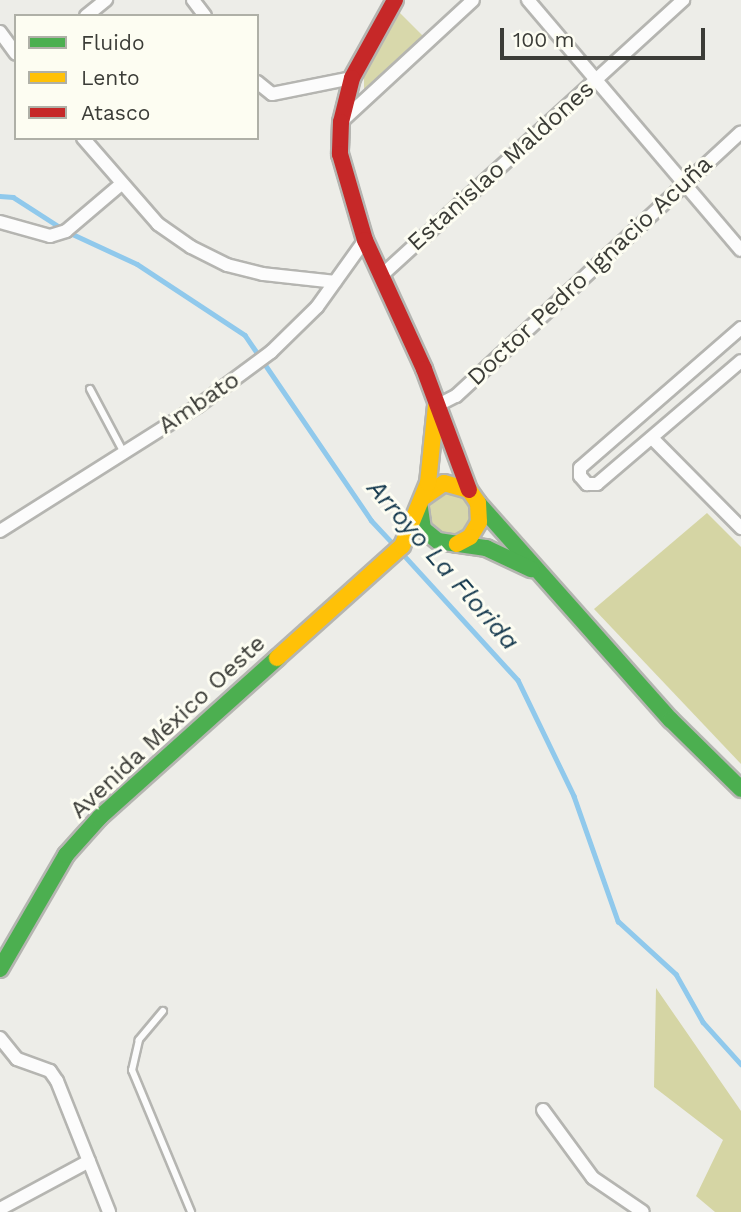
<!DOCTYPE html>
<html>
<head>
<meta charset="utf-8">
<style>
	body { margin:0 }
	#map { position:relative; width:741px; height:1212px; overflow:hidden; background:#edede8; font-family:"Work Sans",sans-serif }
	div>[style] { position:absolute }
	.green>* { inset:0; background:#d8d8ab }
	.round { border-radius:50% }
	.forest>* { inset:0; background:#d5d5a4 }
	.stream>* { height:4.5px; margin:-2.25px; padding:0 2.25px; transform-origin:2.25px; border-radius:2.25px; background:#90c9ec }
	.roads { filter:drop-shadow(2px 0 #b5b5b1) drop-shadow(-2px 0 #b5b5b1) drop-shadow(0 2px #b5b5b1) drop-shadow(0 -2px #b5b5b1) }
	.lane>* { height:6px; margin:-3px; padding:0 3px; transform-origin:3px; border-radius:3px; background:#fcfcfc }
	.street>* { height:12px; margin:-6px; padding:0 6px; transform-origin:6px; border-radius:6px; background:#fcfcfc }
	.fast>* { height:16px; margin:-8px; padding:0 8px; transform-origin:8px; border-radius:8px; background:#4caf50 }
	.slow>* { height:16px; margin:-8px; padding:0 8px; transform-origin:8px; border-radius:8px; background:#ffc107 }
	.jam>* { height:16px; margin:-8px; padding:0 8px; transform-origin:8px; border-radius:8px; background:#c62828 }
	span { translate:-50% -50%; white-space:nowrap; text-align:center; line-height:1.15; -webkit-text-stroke:6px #fdfdf2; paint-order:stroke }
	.street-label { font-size:24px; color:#3b3c37 }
	.water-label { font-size:26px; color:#15394e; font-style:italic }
	.legend { position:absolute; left:14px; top:14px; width:245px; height:126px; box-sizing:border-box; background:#fdfdf2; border:2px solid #afb0a7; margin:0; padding:9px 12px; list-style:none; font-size:21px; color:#3b3c37 }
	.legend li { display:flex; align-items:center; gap:14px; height:35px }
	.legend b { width:35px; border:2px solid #afb0a7 }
	.scale { position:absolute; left:500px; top:28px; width:205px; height:32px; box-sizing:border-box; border:4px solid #3b3c37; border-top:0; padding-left:9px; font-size:21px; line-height:24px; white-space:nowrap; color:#3b3c37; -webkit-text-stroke:5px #fdfdf2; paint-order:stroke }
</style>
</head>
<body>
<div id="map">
	<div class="green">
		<div style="clip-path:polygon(398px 11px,424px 37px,364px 90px,364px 73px)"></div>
		<div class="round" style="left:427px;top:491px;width:44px;height:44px"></div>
	</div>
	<div class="forest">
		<div style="clip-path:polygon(707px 513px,741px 547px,741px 764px,594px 609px)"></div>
		<div style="clip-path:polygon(656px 988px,741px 1111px,741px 1212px,715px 1212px,696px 1196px,723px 1140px,654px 1087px)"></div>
	</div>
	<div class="stream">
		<div style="left:0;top:196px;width:13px;rotate:4deg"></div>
		<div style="left:13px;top:197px;width:63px;rotate:32.7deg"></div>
		<div style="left:66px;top:231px;width:78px;rotate:24.9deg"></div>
		<div style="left:137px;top:264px;width:129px;rotate:33.3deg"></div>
		<div style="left:245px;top:335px;width:224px;rotate:55.7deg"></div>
		<div style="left:371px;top:520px;width:35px;rotate:47deg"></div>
		<div style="left:401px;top:552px;width:173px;rotate:47.6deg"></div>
		<div style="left:518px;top:680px;width:129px;rotate:64.2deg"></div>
		<div style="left:574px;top:796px;width:133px;rotate:70.6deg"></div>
		<div style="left:618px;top:921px;width:79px;rotate:42.4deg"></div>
		<div style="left:676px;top:974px;width:55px;rotate:60.6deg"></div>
		<div style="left:703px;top:1022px;width:57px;rotate:47.9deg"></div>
	</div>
	<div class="roads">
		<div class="lane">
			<div style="left:90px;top:389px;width:72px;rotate:62deg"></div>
			<div style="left:163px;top:1011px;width:38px;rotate:130deg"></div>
			<div style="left:139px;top:1040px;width:31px;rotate:103deg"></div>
			<div style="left:132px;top:1070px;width:154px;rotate:67.4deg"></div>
		</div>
		<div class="street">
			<div style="left:193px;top:0;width:20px;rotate:53deg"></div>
			<div style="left:528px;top:0;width:328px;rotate:49.6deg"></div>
			<div style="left:86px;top:16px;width:26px;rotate:-39deg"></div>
			<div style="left:0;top:32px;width:27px;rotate:54deg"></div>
			<div style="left:257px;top:82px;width:19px;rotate:39deg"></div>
			<div style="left:272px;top:94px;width:82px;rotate:-11.3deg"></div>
			<div style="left:342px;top:121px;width:178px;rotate:-42.7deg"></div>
			<div style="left:83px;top:138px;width:114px;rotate:48.9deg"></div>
			<div style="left:158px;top:224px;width:40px;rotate:34.9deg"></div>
			<div style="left:191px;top:247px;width:40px;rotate:26.6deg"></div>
			<div style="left:227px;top:265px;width:37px;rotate:14deg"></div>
			<div style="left:263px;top:274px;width:72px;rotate:6.3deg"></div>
			<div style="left:0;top:222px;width:52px;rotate:15.6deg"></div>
			<div style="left:50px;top:236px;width:17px;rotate:-17deg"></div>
			<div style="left:66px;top:231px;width:71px;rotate:-40.4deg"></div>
			<div style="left:382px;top:275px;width:408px;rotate:-42.4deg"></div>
			<div style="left:741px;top:328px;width:213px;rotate:139deg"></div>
			<div style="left:580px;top:468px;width:8px;rotate:90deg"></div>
			<div style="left:580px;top:476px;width:11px;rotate:49deg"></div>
			<div style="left:587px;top:484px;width:10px"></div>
			<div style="left:597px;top:484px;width:189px;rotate:-40.5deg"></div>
			<div style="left:436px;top:406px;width:22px;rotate:-27deg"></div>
			<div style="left:456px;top:396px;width:388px;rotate:-42.8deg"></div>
			<div style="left:652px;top:438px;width:127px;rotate:45.3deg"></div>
			<div style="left:0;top:531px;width:234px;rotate:-32.3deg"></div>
			<div style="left:198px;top:406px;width:91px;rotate:-36.5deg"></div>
			<div style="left:271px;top:352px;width:64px;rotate:-44.4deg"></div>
			<div style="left:317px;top:307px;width:82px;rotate:-54.4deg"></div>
			<div style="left:0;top:1038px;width:27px;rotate:51deg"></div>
			<div style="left:17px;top:1059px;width:35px;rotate:20deg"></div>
			<div style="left:50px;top:1071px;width:12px;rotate:55deg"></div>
			<div style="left:57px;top:1081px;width:141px;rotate:68.3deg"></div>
			<div style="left:543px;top:1110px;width:84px;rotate:53.7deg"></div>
			<div style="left:593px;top:1178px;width:60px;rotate:34.2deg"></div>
			<div style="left:0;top:1209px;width:101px;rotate:-28.3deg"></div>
		</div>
		<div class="fast">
			<div style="left:478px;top:503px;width:290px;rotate:48.4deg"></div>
			<div style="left:671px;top:720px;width:98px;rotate:44.6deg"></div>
			<div style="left:420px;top:508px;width:21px;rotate:82deg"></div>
			<div style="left:423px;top:529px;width:19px;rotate:39deg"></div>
			<div style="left:438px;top:541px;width:49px;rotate:8.3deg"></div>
			<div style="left:486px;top:548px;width:50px;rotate:25deg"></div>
			<div style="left:0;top:969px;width:132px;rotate:-59.9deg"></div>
			<div style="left:66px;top:855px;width:51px;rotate:-48.2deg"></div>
			<div style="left:100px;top:817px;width:238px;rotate:-41.9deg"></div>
		</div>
		<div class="slow">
			<div style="left:424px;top:497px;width:24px;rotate:-35deg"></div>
			<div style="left:444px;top:483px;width:26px;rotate:16deg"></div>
			<div style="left:469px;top:490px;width:16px;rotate:55deg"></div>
			<div style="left:478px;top:503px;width:19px;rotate:87deg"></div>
			<div style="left:479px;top:522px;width:17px;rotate:121deg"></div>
			<div style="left:470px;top:537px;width:15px;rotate:152deg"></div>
			<div style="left:277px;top:658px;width:168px;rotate:-41.9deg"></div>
			<div style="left:402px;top:546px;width:68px;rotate:-67.6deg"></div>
			<div style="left:428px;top:483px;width:77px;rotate:-84.1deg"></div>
		</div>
		<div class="jam">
			<div style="left:395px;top:0;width:89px;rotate:118.9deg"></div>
			<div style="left:352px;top:78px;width:45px;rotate:104deg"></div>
			<div style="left:341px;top:122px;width:32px;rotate:92deg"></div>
			<div style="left:340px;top:154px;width:90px;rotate:73.8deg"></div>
			<div style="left:365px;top:240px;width:142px;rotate:65.4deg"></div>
			<div style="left:424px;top:369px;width:129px;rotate:69.6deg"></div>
		</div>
	</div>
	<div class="street-label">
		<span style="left:501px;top:166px;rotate:-42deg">Estanislao Maldones</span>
		<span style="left:590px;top:271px;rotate:-43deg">Doctor Pedro Ignacio Acuña</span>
		<span style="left:199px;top:403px;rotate:-34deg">Ambato</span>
		<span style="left:168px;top:727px;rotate:-43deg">Avenida México Oeste</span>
	</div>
	<div class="water-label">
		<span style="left:443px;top:565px;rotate:49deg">Arroyo La Florida</span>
	</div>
	<ul class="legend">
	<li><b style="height:9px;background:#4caf50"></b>Fluido</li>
	<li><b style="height:9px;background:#ffc107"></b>Lento</li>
	<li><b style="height:9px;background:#c62828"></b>Atasco</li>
	</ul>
	<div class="scale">100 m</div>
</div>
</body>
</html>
